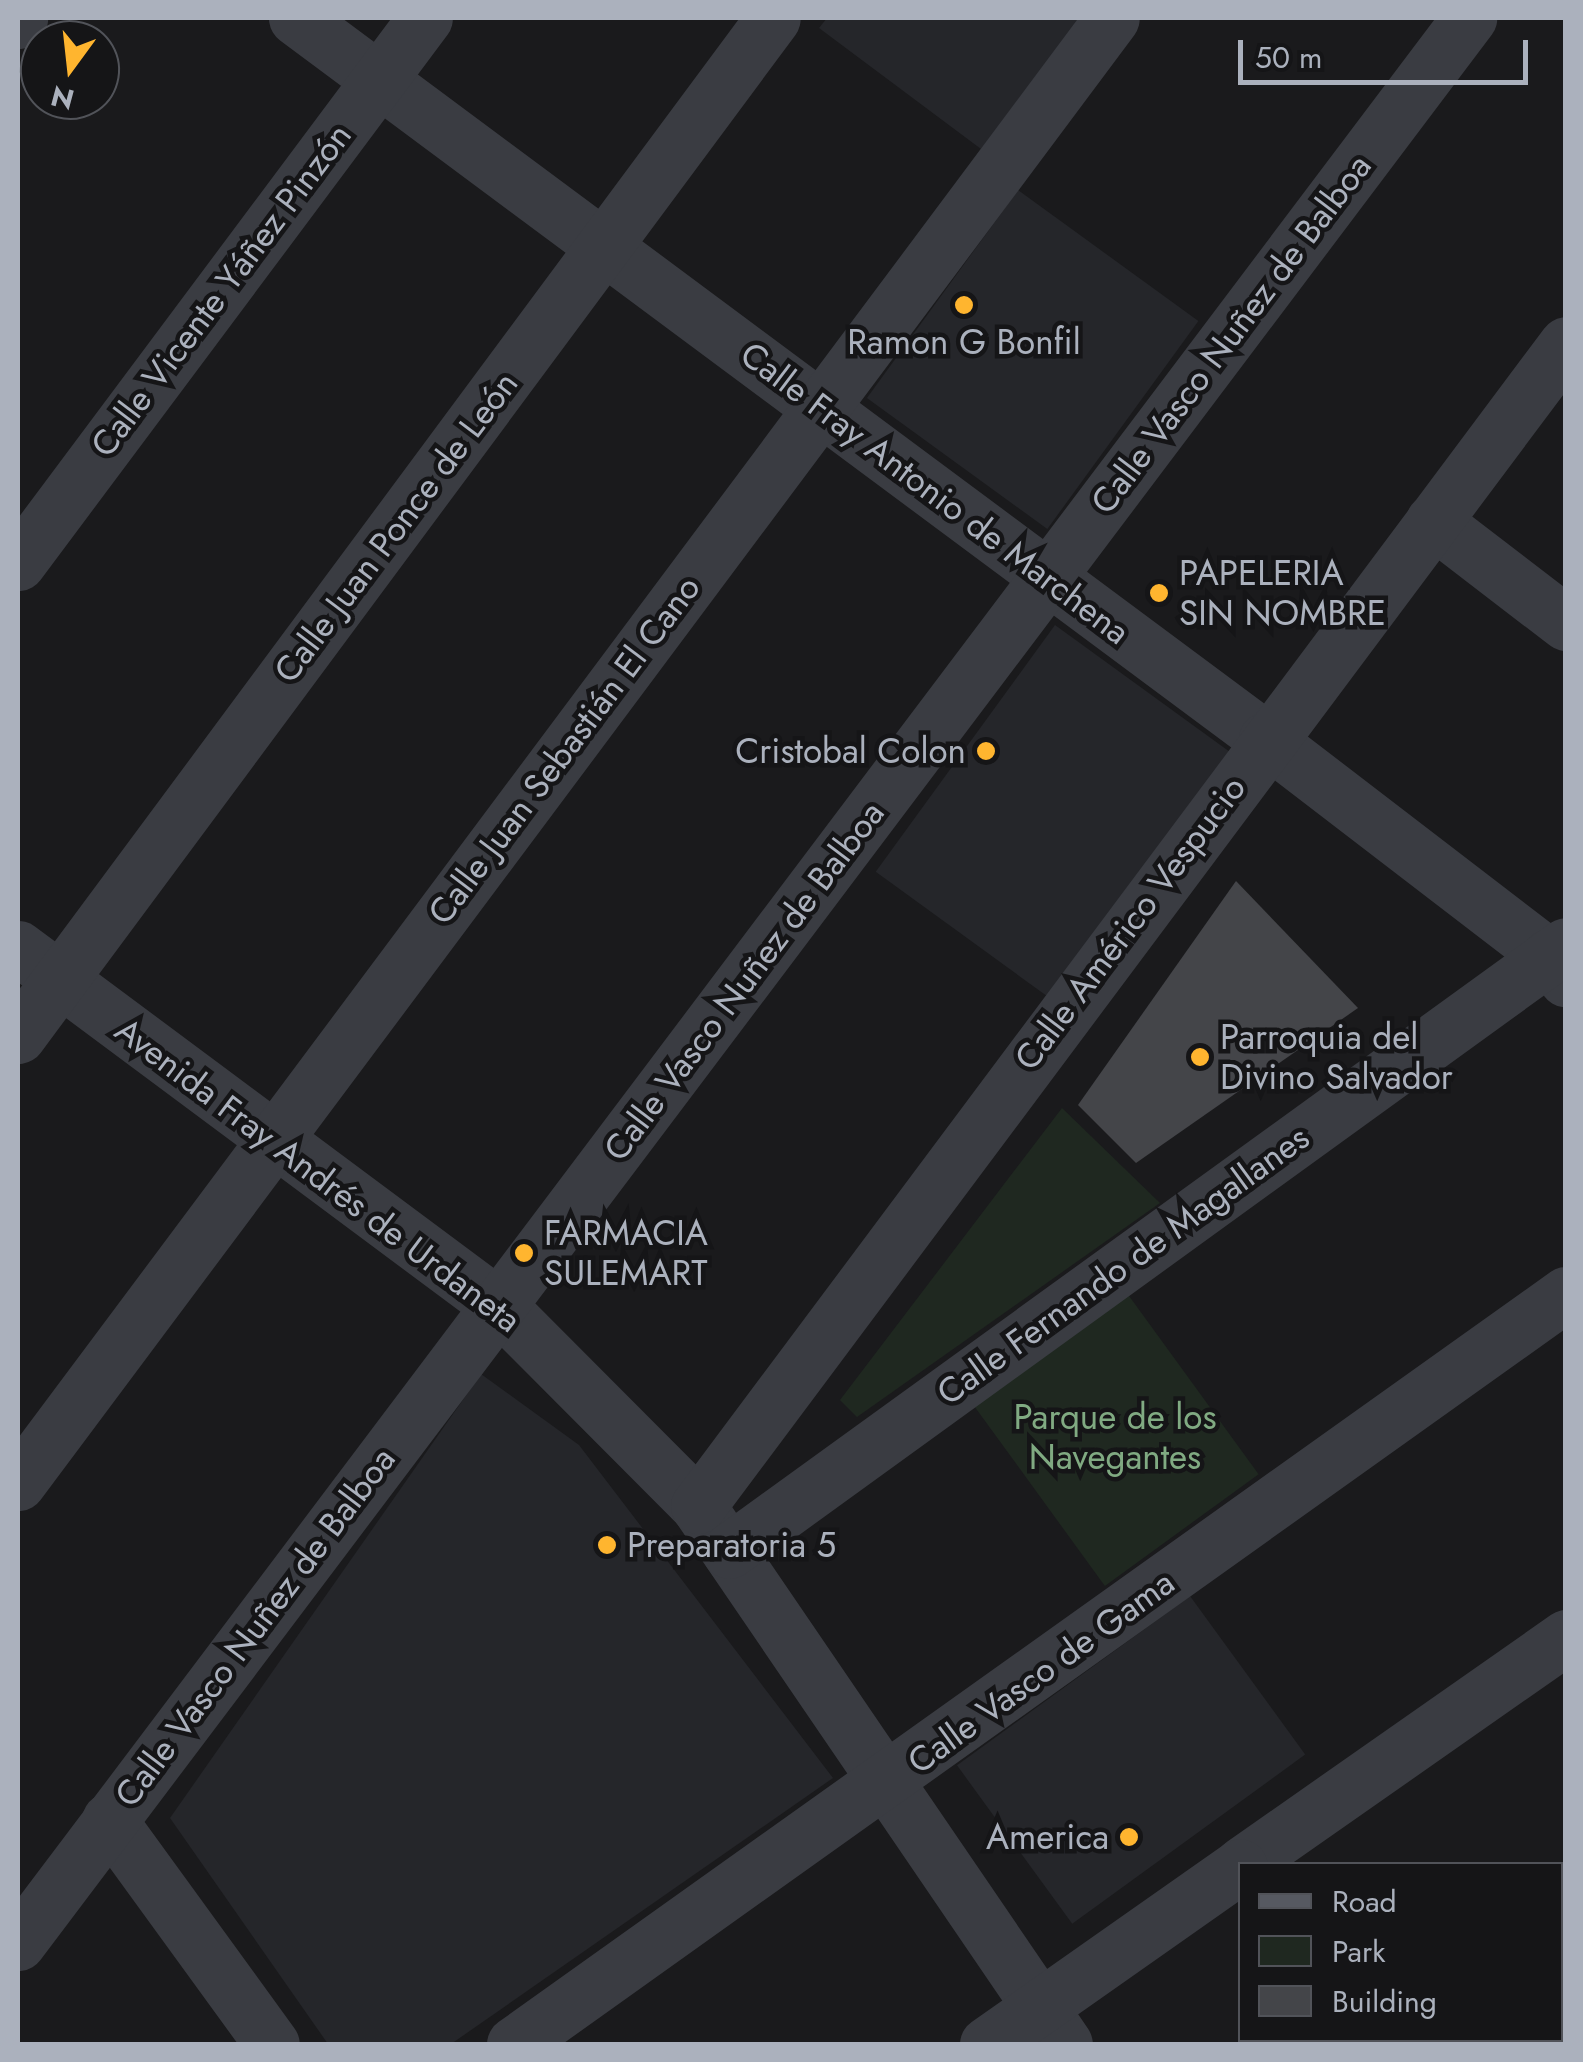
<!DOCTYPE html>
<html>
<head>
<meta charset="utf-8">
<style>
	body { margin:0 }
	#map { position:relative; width:1583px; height:2062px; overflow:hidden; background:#1a1a1c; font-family:Jost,sans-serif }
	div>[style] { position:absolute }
	.built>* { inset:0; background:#25262a; transform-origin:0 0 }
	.green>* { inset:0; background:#1f2820; transform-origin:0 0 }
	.building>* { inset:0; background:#444549 }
	.minor>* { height:55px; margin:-27.5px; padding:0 27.5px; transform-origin:27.5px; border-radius:27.5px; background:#3a3c42 }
	.major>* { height:55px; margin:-27.5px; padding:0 27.5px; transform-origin:27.5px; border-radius:27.5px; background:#565961 }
	.tram>* { height:2.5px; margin:-1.25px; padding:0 1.25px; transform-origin:1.25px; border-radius:1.25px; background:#4d5057 }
	.dots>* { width:28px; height:28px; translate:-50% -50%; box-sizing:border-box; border:5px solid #151517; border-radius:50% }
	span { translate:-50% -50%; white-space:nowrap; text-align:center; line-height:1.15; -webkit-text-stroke:9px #151517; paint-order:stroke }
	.street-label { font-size:35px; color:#abb1bd }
	.poi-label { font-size:35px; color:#abb1bd }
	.left { translate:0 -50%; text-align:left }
	.right { translate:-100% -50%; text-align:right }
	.park-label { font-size:35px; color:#80aa82 }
	.frame { position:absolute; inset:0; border:20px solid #abb1bd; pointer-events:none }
	.legend { position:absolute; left:1238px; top:1862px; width:325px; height:180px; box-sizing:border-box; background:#151517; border:2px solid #515359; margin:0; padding:12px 18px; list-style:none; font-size:30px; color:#abb1bd }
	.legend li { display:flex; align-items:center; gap:20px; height:50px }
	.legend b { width:50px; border:2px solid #515359 }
	.north { position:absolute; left:20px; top:20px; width:100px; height:100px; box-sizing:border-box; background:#151517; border:2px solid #515359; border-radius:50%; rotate:195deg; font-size:28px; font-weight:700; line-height:40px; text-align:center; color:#abb1bd }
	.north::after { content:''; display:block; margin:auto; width:35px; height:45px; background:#ffb52f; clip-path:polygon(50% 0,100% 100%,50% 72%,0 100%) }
	.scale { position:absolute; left:1238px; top:40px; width:290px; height:45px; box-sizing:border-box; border:5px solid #abb1bd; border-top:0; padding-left:12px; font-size:30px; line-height:35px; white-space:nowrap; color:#abb1bd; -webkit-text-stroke:8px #151517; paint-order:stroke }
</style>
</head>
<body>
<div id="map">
	<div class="built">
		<div style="clip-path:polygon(827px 18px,1080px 18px,981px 149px,819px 28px)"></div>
		<div style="left:1018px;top:190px;width:223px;height:257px;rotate:36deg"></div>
		<div style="left:1055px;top:625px;width:215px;height:305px;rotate:36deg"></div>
		<div style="clip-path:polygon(481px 1374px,579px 1445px,833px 1778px,451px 2044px,328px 2044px,170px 1818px)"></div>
		<div style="left:1190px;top:1596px;width:196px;height:288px;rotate:54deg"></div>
	</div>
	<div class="green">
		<div style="clip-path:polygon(1062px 1108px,1160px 1203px,857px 1417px,840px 1400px)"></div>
		<div style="left:1124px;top:1289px;width:229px;height:190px;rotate:54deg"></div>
	</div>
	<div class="building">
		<div style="clip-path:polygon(1236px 881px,1358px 1008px,1136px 1163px,1078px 1105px)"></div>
	</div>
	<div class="minor">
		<div style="left:296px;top:18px;width:1209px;rotate:36.62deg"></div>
		<div style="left:1266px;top:739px;width:357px;rotate:37.5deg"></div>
		<div style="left:1549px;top:956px;width:29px;rotate:54deg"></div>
		<div style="left:18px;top:21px;width:4px;rotate:-56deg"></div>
		<div style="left:1433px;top:521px;width:168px;rotate:37.5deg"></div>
		<div style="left:18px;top:563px;width:680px;rotate:-53.25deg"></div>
		<div style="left:18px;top:948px;width:600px;rotate:36.66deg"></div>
		<div style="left:499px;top:1306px;width:282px;rotate:45.1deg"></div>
		<div style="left:698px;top:1506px;width:651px;rotate:55.7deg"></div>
		<div style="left:18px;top:1036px;width:1267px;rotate:-53.44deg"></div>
		<div style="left:18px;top:1483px;width:1828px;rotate:-53.25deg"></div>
		<div style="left:698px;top:1506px;width:1450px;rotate:-53.24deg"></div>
		<div style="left:729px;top:1551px;width:1033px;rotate:-35.91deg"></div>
		<div style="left:109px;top:1820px;width:277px;rotate:54deg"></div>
		<div style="left:1242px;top:1864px;width:396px;rotate:-35deg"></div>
		<div style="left:18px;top:1943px;width:2411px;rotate:-52.99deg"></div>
		<div style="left:514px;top:2044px;width:1292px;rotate:-35.49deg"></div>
		<div style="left:987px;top:2044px;width:309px;rotate:-35.1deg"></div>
	</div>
	<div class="major">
		<div style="left:1560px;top:1955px;width:7px;rotate:-27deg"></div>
		<div style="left:1444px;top:2044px;width:8px;rotate:-30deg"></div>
	</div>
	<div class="tram">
		<div style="left:1546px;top:2044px;width:8px;rotate:-30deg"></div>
	</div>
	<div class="dots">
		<div style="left:964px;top:305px;background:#ffb52f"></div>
		<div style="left:1159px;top:593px;background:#ffb52f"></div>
		<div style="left:986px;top:751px;background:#ffb52f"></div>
		<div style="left:1200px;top:1057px;background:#ffb52f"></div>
		<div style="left:524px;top:1253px;background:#ffb52f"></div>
		<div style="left:607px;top:1545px;background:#ffb52f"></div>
		<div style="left:1129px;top:1837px;background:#ffb52f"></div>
	</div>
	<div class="street-label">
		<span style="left:221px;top:290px;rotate:-53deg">Calle Vicente Yáñez Pinzón</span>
		<span style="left:1231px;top:334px;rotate:-53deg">Calle Vasco Nuñez de Balboa</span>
		<span style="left:935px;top:493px;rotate:37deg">Calle Fray Antonio de Marchena</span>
		<span style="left:396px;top:527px;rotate:-53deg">Calle Juan Ponce de León</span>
		<span style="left:564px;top:750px;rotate:-53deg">Calle Juan Sebastián El Cano</span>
		<span style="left:1130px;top:923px;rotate:-53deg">Calle Américo Vespucio</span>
		<span style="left:744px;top:981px;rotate:-53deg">Calle Vasco Nuñez de Balboa</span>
		<span style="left:318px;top:1175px;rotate:37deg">Avenida Fray Andrés de Urdaneta</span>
		<span style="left:1123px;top:1265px;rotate:-36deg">Calle Fernando de Magallanes</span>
		<span style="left:255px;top:1627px;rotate:-53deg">Calle Vasco Nuñez de Balboa</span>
		<span style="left:1041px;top:1672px;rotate:-36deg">Calle Vasco de Gama</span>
	</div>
	<div class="poi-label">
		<span style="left:964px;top:342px">Ramon G Bonfil</span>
		<span class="left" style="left:1179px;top:593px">PAPELERIA<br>SIN NOMBRE</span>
		<span class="right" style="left:966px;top:751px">Cristobal Colon</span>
		<span class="left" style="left:1220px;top:1057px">Parroquia del<br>Divino Salvador</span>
		<span class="left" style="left:544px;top:1253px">FARMACIA<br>SULEMART</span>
		<span class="left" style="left:627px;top:1545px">Preparatoria 5</span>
		<span class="right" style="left:1109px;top:1837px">America</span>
	</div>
	<div class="park-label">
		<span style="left:1115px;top:1437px">Parque de los<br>Navegantes</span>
	</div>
	<div class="frame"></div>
	<ul class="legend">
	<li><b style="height:12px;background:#565961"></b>Road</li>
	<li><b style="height:28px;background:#1f2820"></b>Park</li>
	<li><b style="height:28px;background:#444549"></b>Building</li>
	</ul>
	<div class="north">N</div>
	<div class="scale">50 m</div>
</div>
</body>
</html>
